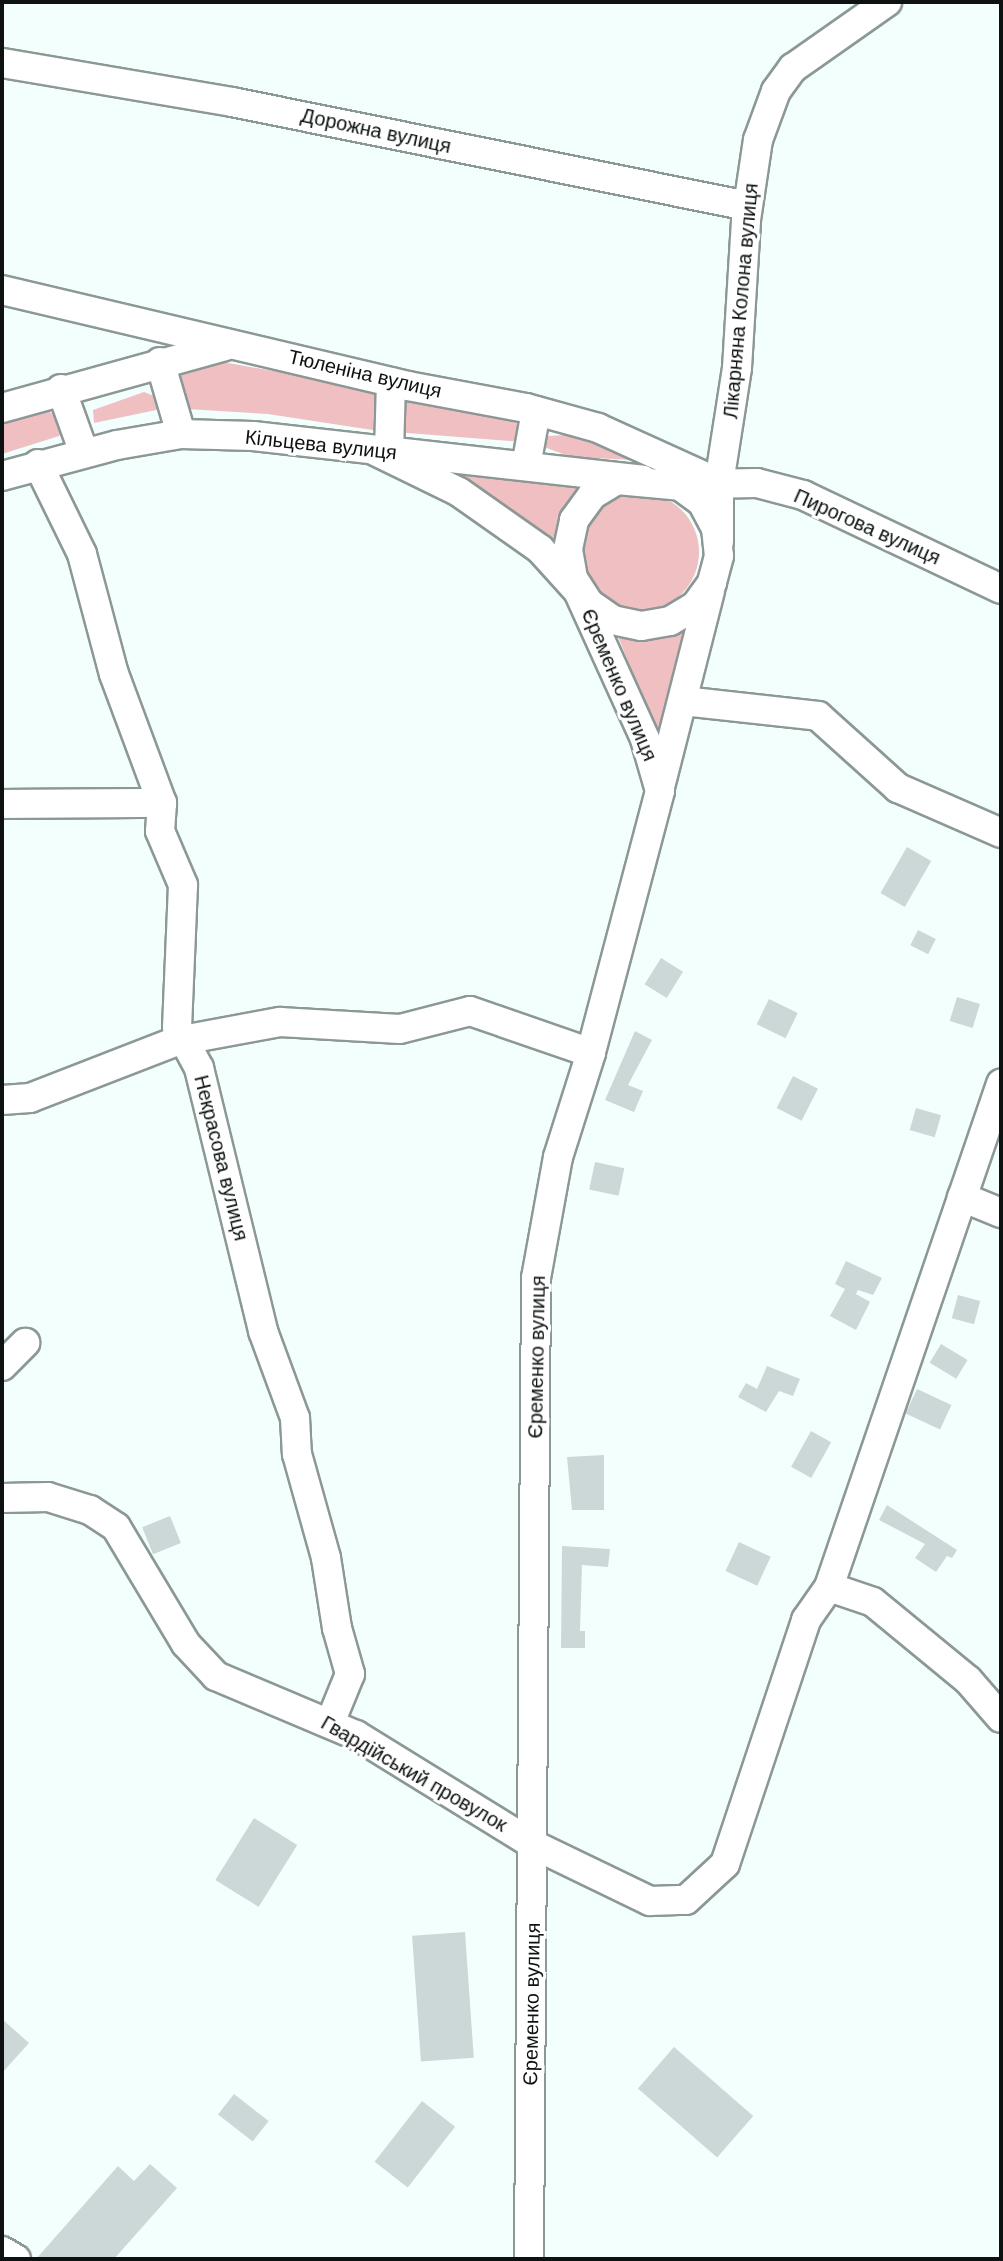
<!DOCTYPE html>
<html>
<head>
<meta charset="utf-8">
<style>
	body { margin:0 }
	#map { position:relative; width:1003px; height:2261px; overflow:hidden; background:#f2fffd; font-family:Arial,sans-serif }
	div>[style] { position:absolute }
	.green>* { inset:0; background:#f0bfc2 }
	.round { border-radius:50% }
	.building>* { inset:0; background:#ccd8d7; transform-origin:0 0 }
	.roads { filter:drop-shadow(2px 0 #8c9896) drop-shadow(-2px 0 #8c9896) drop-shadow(0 2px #8c9896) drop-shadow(0 -2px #8c9896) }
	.minor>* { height:28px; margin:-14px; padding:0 14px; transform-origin:14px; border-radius:14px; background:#fff }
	span { translate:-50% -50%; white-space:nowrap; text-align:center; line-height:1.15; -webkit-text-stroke:6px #fff; paint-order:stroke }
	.street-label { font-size:20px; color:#0d1111 }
	.frame { position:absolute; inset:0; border:4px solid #0d1111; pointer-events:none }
</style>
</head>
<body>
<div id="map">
	<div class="green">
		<div style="clip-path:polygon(217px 361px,370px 388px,380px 395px,379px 431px,268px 414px,187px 409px,175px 372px)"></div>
		<div style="clip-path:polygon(144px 392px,157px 397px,161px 409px,94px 423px,93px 410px)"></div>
		<div style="clip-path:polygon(403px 398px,507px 418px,519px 425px,524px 442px,395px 432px)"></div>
		<div style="clip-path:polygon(47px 411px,55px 414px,63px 432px,59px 436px,2px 454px,2px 422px)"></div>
		<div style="clip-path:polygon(567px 435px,608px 445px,634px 460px,571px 457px,536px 444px,547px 436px)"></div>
		<div style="clip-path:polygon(455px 473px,584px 483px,556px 542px)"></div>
		<div class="round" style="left:581px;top:493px;width:118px;height:118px"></div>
		<div style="clip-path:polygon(686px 629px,658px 738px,618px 636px)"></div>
	</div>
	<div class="building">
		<div style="left:907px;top:847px;width:28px;height:53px;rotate:30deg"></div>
		<div style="left:918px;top:930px;width:20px;height:17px;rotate:27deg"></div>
		<div style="left:661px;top:958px;width:26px;height:31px;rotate:32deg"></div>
		<div style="left:957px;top:997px;width:24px;height:25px;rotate:17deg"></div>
		<div style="left:769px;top:999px;width:32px;height:28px;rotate:26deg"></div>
		<div style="clip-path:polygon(635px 1031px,652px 1040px,628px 1085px,643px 1091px,634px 1112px,605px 1100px)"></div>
		<div style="left:793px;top:1076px;width:28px;height:36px;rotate:27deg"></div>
		<div style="left:916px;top:1108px;width:26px;height:23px;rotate:16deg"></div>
		<div style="left:595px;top:1162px;width:30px;height:28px;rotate:12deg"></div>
		<div style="clip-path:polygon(846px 1261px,882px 1278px,873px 1295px,858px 1290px,856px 1294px,870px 1302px,856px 1330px,830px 1316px,845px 1289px,835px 1284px)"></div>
		<div style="left:958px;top:1295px;width:23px;height:24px;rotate:15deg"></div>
		<div style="left:941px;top:1344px;width:31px;height:22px;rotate:31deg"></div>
		<div style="clip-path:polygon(767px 1366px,800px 1379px,793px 1396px,779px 1391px,766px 1412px,738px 1397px,746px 1383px,757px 1389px)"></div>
		<div style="left:917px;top:1389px;width:38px;height:27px;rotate:25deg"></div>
		<div style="left:811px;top:1431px;width:23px;height:41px;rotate:29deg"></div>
		<div style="clip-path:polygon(604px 1455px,604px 1510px,572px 1510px,567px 1457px)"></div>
		<div style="clip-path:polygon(887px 1505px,957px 1550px,952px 1558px,947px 1556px,936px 1572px,915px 1558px,925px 1544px,879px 1520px)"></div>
		<div style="left:170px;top:1516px;width:29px;height:30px;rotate:68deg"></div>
		<div style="left:739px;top:1542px;width:35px;height:32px;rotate:25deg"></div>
		<div style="clip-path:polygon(562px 1546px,610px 1549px,608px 1567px,582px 1565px,580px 1631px,585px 1631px,585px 1648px,561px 1648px)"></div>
		<div style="left:254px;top:1818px;width:51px;height:73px;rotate:32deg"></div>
		<div style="left:465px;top:1932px;width:126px;height:53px;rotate:86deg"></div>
		<div style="clip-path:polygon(2px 2019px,29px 2043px,2px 2073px)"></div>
		<div style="left:674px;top:2047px;width:105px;height:55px;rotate:41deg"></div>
		<div style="left:234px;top:2094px;width:44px;height:26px;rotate:38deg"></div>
		<div style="left:422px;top:2101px;width:42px;height:77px;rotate:38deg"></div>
		<div style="clip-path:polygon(150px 2164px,177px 2188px,114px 2259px,36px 2259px,118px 2166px,134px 2181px)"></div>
	</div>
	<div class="roads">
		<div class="minor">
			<div style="left:2px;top:63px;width:233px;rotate:9.6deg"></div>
			<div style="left:232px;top:102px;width:526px;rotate:11.4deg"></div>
			<div style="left:2px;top:290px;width:417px;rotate:13.3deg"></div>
			<div style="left:408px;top:386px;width:120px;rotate:10.6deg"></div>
			<div style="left:526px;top:408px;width:75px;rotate:15.5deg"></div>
			<div style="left:598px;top:428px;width:133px;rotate:24.4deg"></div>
			<div style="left:160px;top:362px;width:75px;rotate:73.7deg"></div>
			<div style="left:61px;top:389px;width:68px;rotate:70.2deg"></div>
			<div style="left:2px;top:408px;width:231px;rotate:-15.5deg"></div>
			<div style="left:375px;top:451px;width:93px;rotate:26deg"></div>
			<div style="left:459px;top:492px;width:99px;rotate:35.1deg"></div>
			<div style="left:540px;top:549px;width:57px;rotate:47.9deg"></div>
			<div style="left:578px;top:591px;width:162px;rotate:65.6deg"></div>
			<div style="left:645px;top:739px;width:54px;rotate:73.9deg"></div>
			<div style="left:660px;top:791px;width:271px;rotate:104.8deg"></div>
			<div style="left:591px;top:1053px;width:109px;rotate:107.6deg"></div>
			<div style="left:558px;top:1157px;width:123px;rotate:100.3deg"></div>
			<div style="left:536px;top:1278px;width:981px;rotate:90.41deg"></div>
			<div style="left:389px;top:453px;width:71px;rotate:-88.4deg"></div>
			<div style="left:38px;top:464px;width:100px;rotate:63.9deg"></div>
			<div style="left:82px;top:554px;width:124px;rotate:75.1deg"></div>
			<div style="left:114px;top:674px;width:138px;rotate:69.6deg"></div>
			<div style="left:162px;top:803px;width:28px;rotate:94deg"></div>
			<div style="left:160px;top:831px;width:59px;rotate:66.9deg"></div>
			<div style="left:183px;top:885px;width:142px;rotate:92.4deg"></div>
			<div style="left:177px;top:1027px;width:47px;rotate:61.8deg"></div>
			<div style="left:199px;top:1068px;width:271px;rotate:76.3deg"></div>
			<div style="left:263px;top:1331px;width:93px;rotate:69.8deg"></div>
			<div style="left:295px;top:1418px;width:36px;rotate:87deg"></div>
			<div style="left:297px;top:1454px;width:108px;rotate:74.4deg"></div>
			<div style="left:326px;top:1558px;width:71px;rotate:81.1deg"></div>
			<div style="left:337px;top:1628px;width:48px;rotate:74.2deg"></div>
			<div style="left:350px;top:1674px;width:53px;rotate:112.2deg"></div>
			<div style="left:526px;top:466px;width:56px;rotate:-79.7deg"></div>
			<div style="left:2px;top:476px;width:119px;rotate:-15.1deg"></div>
			<div style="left:117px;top:445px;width:65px;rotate:-9.8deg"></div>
			<div style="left:181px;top:434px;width:72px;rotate:1.6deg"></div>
			<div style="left:253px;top:436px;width:392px;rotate:6.4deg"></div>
			<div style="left:617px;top:480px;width:63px;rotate:5.4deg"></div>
			<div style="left:680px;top:486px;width:27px;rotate:36deg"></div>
			<div style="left:702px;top:502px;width:30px;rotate:62deg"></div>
			<div style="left:716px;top:528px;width:28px;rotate:84deg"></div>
			<div style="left:719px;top:556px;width:28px;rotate:105deg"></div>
			<div style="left:712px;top:583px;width:29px;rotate:126deg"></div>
			<div style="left:695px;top:606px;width:29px;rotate:149deg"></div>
			<div style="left:670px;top:621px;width:29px;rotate:170deg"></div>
			<div style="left:641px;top:626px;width:29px;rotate:-168deg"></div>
			<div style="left:613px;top:620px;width:29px;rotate:-145deg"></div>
			<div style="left:589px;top:603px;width:30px;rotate:-123deg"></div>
			<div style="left:573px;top:578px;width:29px;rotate:-100deg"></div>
			<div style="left:568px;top:549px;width:30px;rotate:-78deg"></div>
			<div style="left:574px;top:520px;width:31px;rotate:-54deg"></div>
			<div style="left:592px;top:495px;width:29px;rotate:-31deg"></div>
			<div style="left:701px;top:484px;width:56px;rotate:-1deg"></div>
			<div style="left:757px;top:483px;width:48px;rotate:14.6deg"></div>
			<div style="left:803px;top:495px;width:219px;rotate:25.4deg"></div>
			<div style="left:719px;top:542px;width:59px;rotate:-90deg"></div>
			<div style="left:719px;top:483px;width:116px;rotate:-81.1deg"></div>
			<div style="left:737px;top:368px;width:148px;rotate:-86.5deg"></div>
			<div style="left:746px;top:220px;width:81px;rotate:-81.5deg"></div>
			<div style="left:758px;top:140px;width:52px;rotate:-69.8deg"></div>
			<div style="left:776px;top:91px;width:29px;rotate:-54deg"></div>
			<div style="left:793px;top:68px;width:115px;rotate:-35.1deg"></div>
			<div style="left:683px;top:701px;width:136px;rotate:6.3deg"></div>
			<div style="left:818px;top:716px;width:108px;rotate:42deg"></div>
			<div style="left:898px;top:788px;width:112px;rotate:23.6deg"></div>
			<div style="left:660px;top:787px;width:202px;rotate:-75.7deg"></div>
			<div style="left:2px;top:804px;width:160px;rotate:-0.4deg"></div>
			<div style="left:2px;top:1100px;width:28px;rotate:-4deg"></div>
			<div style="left:30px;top:1098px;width:158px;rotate:-21.2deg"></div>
			<div style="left:177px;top:1041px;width:105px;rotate:-10.5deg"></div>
			<div style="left:280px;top:1022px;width:120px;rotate:3.3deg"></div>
			<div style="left:400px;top:1029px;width:72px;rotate:-14.4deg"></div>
			<div style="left:470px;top:1011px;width:128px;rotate:19.1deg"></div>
			<div style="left:962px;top:1197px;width:42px;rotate:22.3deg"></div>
			<div style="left:2px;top:1366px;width:33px;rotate:-45deg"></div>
			<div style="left:2px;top:1498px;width:46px;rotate:-1.2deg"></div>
			<div style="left:48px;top:1497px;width:44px;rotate:17.2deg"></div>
			<div style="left:90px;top:1510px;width:31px;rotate:33deg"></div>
			<div style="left:116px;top:1527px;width:136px;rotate:59.1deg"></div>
			<div style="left:186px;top:1644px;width:44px;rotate:46.8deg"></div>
			<div style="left:216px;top:1676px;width:152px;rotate:22.9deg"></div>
			<div style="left:356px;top:1735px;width:209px;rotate:31.7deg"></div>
			<div style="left:534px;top:1845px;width:129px;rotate:25.8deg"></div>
			<div style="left:650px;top:1901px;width:36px;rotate:-2deg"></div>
			<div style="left:686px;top:1900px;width:53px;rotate:-42.7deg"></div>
			<div style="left:725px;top:1864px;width:257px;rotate:-71.6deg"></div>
			<div style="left:806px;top:1620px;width:40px;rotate:-55.1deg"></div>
			<div style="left:829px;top:1587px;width:46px;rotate:18.8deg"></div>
			<div style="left:873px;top:1602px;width:123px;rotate:39.4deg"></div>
			<div style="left:968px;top:1680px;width:50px;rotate:49deg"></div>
			<div style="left:829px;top:1587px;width:532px;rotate:-71.12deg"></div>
			<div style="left:2px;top:2251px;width:16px;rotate:30deg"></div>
		</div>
	</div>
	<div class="street-label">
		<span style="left:376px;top:131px;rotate:12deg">Дорожна вулиця</span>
		<span style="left:741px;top:301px;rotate:-85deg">Лікарняна Колона вулиця</span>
		<span style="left:365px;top:374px;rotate:13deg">Тюленіна вулиця</span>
		<span style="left:321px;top:445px;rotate:6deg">Кільцева вулиця</span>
		<span style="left:867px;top:527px;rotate:24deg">Пирогова вулиця</span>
		<span style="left:619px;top:685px;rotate:67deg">Єременко вулиця</span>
		<span style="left:221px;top:1158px;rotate:76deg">Некрасова вулиця</span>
		<span style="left:537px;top:1357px;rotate:-89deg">Єременко вулиця</span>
		<span style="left:414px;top:1774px;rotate:30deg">Гвардійський провулок</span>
		<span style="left:532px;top:2004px;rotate:-89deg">Єременко вулиця</span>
	</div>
	<div class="frame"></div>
</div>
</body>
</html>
